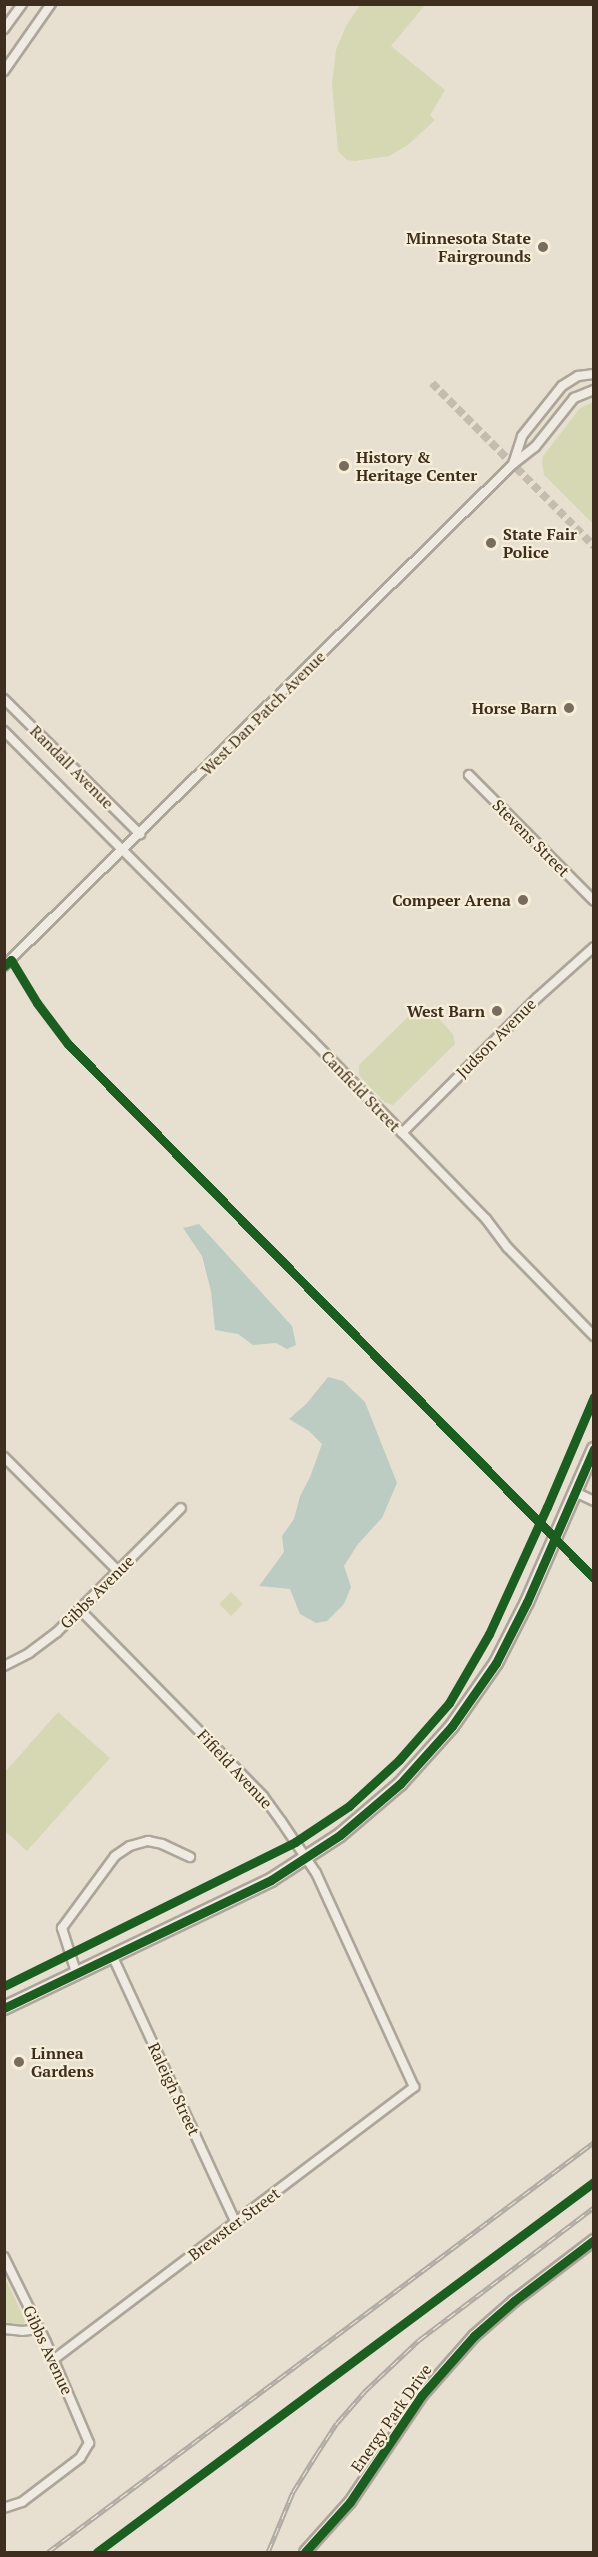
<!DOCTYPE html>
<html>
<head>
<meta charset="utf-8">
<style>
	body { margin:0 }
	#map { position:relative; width:598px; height:2557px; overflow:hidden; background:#e7e0d1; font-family:"PT Serif",serif }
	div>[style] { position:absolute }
	.green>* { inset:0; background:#d6d7b3; transform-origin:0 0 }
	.water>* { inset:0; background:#bcccc2 }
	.minor-tunnel>* { height:8px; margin-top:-4px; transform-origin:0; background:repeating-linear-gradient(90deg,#c5bcae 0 8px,transparent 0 12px) }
	.roads { filter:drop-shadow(2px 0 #ada599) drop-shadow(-2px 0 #ada599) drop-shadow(0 2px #ada599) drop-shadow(0 -2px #ada599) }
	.minor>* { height:8px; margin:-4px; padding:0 4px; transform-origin:4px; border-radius:4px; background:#efebe3 }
	.tertiary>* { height:10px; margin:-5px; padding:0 5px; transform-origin:5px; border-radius:5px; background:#efebe3 }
	.secondary>* { height:12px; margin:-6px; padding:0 6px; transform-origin:6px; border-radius:6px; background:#efebe3 }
	.rail>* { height:5px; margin-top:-2.5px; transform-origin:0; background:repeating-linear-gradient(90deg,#f7eed8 0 9px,#afaaa2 0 18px); box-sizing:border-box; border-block:2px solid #afaaa2 }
	.cycleway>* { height:9px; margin:-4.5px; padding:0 4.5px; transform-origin:4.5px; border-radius:4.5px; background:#1b5e20 }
	.dots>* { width:16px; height:16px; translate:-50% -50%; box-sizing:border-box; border:3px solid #f7eed8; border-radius:50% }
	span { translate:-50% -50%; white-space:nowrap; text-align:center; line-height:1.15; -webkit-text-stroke:4.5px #f7eed8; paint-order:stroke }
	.poi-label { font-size:16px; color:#3d2e20; font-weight:700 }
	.right { translate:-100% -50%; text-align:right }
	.left { translate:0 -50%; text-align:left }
	.street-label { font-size:16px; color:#3d2e20 }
	.frame { position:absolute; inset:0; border:6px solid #3d2e20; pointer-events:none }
</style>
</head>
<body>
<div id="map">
	<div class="green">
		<div style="clip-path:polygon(361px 4px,425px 5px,391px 46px,445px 90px,430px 115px,435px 120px,408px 145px,389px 156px,355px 161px,347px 160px,338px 151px,332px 84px,336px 50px,346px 26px)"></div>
		<div style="clip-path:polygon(593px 402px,594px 402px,593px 524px,544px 475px,542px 463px,543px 456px,580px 408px)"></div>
		<div style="clip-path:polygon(418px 1007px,428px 1007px,453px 1034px,455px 1044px,393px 1105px,384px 1102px,359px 1075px,359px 1065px)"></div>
		<div style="left:231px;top:1592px;width:17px;height:17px;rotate:45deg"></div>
		<div style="clip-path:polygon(58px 1712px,110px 1758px,27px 1851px,5px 1831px,5px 1772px)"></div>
		<div style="clip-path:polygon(4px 2276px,24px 2318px,25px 2322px,22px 2325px,5px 2324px)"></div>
	</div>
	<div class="water">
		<div style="clip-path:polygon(199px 1224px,292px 1326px,296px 1345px,287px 1349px,276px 1343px,253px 1345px,238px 1334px,215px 1330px,211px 1291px,202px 1256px,183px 1228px)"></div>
		<div style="clip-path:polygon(328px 1377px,343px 1381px,365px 1402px,397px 1483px,382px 1518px,358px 1544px,344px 1566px,351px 1587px,344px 1604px,327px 1621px,316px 1623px,300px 1614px,290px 1589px,259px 1586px,284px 1552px,282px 1536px,294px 1519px,300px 1496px,310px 1477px,322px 1444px,309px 1431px,289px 1419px,307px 1403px)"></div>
	</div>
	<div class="minor-tunnel">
		<div style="left:432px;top:383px;width:230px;rotate:45.2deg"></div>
	</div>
	<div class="roads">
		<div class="minor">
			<div style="left:4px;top:29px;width:31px;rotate:-54deg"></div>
			<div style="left:4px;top:71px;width:82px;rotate:-55deg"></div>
			<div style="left:513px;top:464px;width:29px;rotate:-72deg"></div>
			<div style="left:522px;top:436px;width:64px;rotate:-51.3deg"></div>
			<div style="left:562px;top:386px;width:19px;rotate:-32deg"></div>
			<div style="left:578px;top:376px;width:16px;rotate:-7deg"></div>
			<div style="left:4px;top:699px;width:192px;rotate:44.8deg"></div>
			<div style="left:4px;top:731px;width:435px;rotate:45.1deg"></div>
			<div style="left:311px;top:1039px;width:251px;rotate:45.8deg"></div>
			<div style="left:486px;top:1219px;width:36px;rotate:53deg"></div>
			<div style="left:508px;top:1248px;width:123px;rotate:45.7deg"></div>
			<div style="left:469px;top:775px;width:177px;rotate:45.2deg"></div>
			<div style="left:4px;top:966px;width:715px;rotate:-44.6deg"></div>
			<div style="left:513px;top:464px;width:28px;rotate:-38deg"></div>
			<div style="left:535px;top:447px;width:63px;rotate:-51.5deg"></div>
			<div style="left:574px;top:398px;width:22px;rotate:-22deg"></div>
			<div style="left:402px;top:1133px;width:191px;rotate:-45deg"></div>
			<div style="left:537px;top:998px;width:76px;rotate:-41.8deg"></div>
			<div style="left:4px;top:1457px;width:161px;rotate:45deg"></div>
			<div style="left:575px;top:1492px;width:21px;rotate:25deg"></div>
			<div style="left:4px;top:1666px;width:28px;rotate:-27deg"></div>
			<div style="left:29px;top:1653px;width:35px;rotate:-37deg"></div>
			<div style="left:57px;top:1632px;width:175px;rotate:-45deg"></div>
			<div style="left:112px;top:1955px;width:295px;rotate:65.2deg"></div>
			<div style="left:76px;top:1972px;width:46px;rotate:-107.7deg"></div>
			<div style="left:62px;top:1928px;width:89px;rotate:-53.6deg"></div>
			<div style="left:115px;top:1856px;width:18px;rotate:-34deg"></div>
			<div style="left:130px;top:1846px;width:19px;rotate:-16deg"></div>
			<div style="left:148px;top:1841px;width:14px;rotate:12deg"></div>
			<div style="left:162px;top:1844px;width:31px;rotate:25deg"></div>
			<div style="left:4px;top:2257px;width:95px;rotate:63.7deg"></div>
			<div style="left:46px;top:2342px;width:110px;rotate:66.9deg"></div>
			<div style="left:89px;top:2443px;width:17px;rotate:121deg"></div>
			<div style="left:80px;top:2458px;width:73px;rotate:142.8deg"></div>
			<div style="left:22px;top:2502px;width:19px;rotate:162deg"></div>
			<div style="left:4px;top:2329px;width:18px;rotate:6deg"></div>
			<div style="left:22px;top:2331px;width:17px;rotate:-7deg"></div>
			<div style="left:53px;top:2360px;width:453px;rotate:-37.1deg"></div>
			<div style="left:414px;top:2087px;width:235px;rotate:-114.6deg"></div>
			<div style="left:316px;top:1873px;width:63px;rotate:-123.9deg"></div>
			<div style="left:281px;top:1821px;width:31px;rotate:-126deg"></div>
			<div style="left:263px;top:1796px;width:261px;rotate:-134.5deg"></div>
		</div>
		<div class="tertiary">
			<div style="left:305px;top:2552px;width:67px;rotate:-48deg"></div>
			<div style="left:350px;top:2502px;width:129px;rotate:-56.1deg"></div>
			<div style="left:422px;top:2395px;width:79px;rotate:-48.6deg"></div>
			<div style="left:474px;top:2336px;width:53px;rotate:-41.2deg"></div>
			<div style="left:514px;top:2301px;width:101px;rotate:-37.3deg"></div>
		</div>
		<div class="secondary">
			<div style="left:4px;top:2008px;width:296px;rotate:-25.6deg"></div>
			<div style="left:271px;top:1880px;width:82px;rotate:-33.1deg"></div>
			<div style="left:340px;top:1835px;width:79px;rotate:-40.4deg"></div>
			<div style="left:400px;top:1784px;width:78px;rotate:-48.1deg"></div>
			<div style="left:452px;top:1726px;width:77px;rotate:-55.1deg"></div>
			<div style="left:496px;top:1663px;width:68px;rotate:-63.1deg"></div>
			<div style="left:527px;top:1602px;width:167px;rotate:-66.4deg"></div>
		</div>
	</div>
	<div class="rail">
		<div style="left:48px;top:2552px;width:683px;rotate:-36.9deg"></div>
		<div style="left:268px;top:2552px;width:65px;rotate:-67.4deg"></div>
		<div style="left:293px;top:2492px;width:44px;rotate:-58.1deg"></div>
		<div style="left:316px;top:2455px;width:38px;rotate:-57deg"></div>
		<div style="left:337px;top:2423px;width:43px;rotate:-48.8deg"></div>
		<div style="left:365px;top:2391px;width:74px;rotate:-43.4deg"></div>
		<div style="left:419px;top:2340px;width:220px;rotate:-37.2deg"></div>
	</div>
	<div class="cycleway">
		<div style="left:4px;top:966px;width:9px;rotate:-41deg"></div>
		<div style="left:11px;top:960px;width:50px;rotate:58.8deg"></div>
		<div style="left:37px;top:1003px;width:51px;rotate:52.9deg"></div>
		<div style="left:68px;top:1044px;width:750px;rotate:45.43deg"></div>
		<div style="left:4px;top:1986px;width:325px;rotate:-26.3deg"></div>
		<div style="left:295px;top:1842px;width:65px;rotate:-33.7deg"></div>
		<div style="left:349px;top:1806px;width:68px;rotate:-42.6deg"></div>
		<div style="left:399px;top:1760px;width:76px;rotate:-48.7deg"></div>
		<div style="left:449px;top:1703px;width:80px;rotate:-59.9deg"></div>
		<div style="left:489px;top:1634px;width:140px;rotate:-65.5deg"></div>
		<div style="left:547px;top:1507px;width:120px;rotate:-66.9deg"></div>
		<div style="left:4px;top:2008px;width:296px;rotate:-25.6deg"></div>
		<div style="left:271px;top:1880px;width:82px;rotate:-33.1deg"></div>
		<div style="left:340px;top:1835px;width:79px;rotate:-40.4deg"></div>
		<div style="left:400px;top:1784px;width:78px;rotate:-48.1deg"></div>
		<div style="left:452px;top:1726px;width:77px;rotate:-55.1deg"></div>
		<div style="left:496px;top:1663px;width:68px;rotate:-63.1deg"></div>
		<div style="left:527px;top:1602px;width:167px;rotate:-66.4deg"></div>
		<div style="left:97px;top:2552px;width:620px;rotate:-36.67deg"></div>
		<div style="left:305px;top:2552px;width:67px;rotate:-48deg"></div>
		<div style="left:350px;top:2502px;width:129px;rotate:-56.1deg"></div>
		<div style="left:422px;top:2395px;width:79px;rotate:-48.6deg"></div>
		<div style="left:474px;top:2336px;width:53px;rotate:-41.2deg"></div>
		<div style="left:514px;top:2301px;width:101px;rotate:-37.3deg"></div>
	</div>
	<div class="dots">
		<div style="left:543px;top:247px;background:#786c5e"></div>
		<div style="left:344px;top:466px;background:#786c5e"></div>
		<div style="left:491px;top:543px;background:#786c5e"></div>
		<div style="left:569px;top:708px;background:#786c5e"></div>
		<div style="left:523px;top:900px;background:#786c5e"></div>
		<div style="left:497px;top:1011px;background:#786c5e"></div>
		<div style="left:19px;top:2062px;background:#786c5e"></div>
	</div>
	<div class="poi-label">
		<span class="right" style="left:531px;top:247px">Minnesota State<br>Fairgrounds</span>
		<span class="left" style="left:356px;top:466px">History &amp;<br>Heritage Center</span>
		<span class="left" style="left:503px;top:543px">State Fair<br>Police</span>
		<span class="right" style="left:557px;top:708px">Horse Barn</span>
		<span class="right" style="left:511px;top:900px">Compeer Arena</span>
		<span class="right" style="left:485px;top:1011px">West Barn</span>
		<span class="left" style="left:31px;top:2062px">Linnea<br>Gardens</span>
	</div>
	<div class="street-label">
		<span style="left:263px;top:713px;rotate:-45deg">West Dan Patch Avenue</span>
		<span style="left:72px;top:767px;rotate:45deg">Randall Avenue</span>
		<span style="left:531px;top:838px;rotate:45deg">Stevens Street</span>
		<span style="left:496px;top:1038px;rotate:-45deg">Judson Avenue</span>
		<span style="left:361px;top:1091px;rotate:46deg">Canfield Street</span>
		<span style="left:97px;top:1592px;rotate:-45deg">Gibbs Avenue</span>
		<span style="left:235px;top:1769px;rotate:47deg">Fifield Avenue</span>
		<span style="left:174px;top:2089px;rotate:65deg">Raleigh Street</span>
		<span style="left:234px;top:2224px;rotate:-37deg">Brewster Street</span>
		<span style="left:48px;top:2350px;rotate:65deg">Gibbs Avenue</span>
		<span style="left:391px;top:2418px;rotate:-55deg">Energy Park Drive</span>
	</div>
	<div class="frame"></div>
</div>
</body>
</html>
